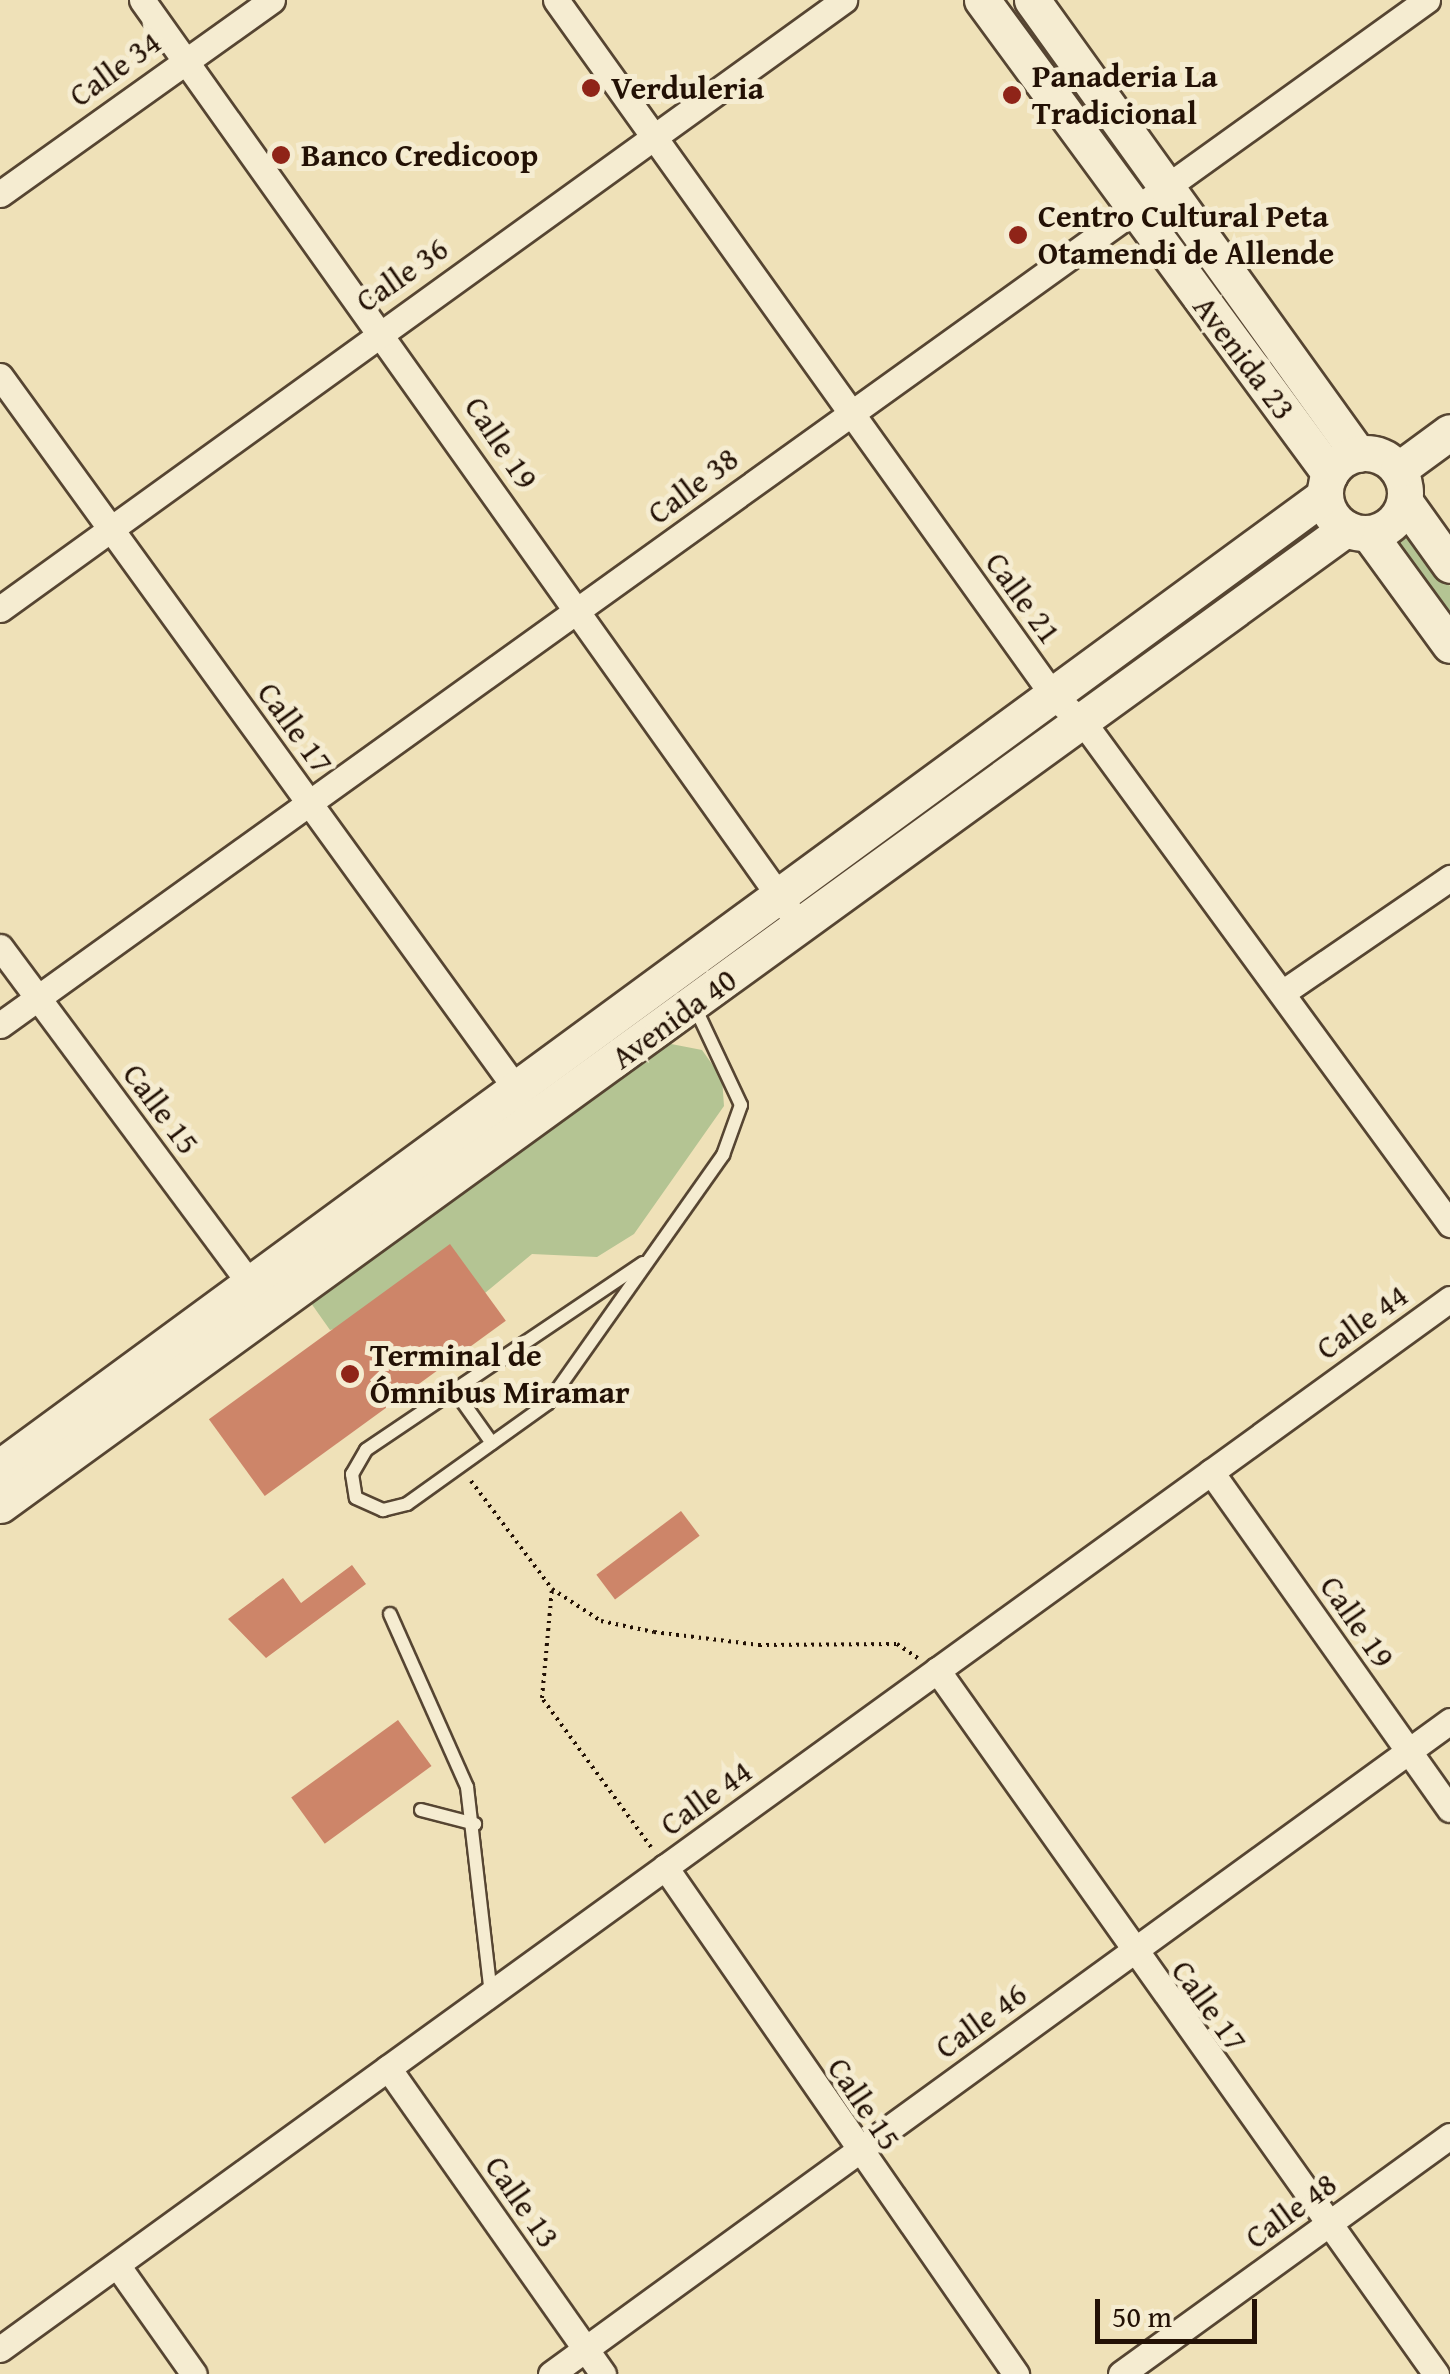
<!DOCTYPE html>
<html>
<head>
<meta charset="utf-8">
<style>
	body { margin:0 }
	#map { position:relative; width:1450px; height:2374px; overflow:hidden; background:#efe1b8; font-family:"Gentium Book Plus",serif }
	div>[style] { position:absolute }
	.green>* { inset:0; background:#b4c493 }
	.building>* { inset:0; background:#cd8569; transform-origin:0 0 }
	.path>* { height:4px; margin-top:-2px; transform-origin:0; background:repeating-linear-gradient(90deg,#231105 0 2.5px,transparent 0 7.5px) }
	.roads { filter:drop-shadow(2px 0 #564532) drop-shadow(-2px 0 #564532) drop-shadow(0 2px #564532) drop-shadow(0 -2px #564532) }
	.service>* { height:12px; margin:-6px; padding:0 6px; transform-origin:6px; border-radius:6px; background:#f5ecd1 }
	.minor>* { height:25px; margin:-12.5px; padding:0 12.5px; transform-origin:12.5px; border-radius:12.5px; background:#f5ecd1 }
	.secondary>* { height:35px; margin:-17.5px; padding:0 17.5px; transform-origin:17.5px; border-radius:17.5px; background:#f5ecd1 }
	.secondary>.ring { margin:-17.5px; padding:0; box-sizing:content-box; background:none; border:35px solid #f5ecd1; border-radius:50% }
	.dots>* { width:28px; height:28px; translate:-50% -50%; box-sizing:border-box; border:5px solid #f5ecd1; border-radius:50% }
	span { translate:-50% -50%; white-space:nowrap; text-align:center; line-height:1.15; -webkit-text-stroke:10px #f5ecd1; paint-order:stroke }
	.street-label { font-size:32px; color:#231105 }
	.poi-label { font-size:32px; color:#231105; font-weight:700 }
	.left { translate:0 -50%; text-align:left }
	.scale { position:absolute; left:1095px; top:2299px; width:162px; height:45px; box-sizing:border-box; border:5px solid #231105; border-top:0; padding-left:12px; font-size:30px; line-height:35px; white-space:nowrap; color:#231105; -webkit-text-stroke:8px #f5ecd1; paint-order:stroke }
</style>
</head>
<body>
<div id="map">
	<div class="green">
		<div style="clip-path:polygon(1311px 529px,1315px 531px,1086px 698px,1086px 696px)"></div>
		<div style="clip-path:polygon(1405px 530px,1450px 586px,1450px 630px,1390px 539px)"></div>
		<div style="clip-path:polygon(666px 1043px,702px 1050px,722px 1078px,724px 1106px,634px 1234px,597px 1257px,532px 1254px,485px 1293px,330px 1330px,306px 1296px)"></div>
	</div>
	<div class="building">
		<div style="left:450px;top:1244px;width:95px;height:298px;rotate:54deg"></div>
		<div style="left:681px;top:1511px;width:31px;height:106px;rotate:53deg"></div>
		<div style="clip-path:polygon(352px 1565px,366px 1584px,266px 1658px,228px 1619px,283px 1578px,301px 1603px)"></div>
		<div style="left:398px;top:1720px;width:57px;height:132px;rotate:54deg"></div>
	</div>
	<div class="path">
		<div style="left:471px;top:1481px;width:135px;rotate:53.1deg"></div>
		<div style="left:651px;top:1847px;width:185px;rotate:-126.2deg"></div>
		<div style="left:542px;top:1698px;width:109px;rotate:-84.8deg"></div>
		<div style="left:552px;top:1589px;width:59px;rotate:33.1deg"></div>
		<div style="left:601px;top:1621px;width:54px;rotate:11.7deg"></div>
		<div style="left:654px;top:1632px;width:106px;rotate:7.1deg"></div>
		<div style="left:759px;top:1645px;width:138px;rotate:-0.4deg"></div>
		<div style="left:897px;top:1644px;width:25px;rotate:34deg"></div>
	</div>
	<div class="roads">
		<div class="service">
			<div style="left:643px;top:1263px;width:334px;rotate:146deg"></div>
			<div style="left:366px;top:1450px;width:28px;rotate:120deg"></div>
			<div style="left:352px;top:1474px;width:24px;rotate:81deg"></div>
			<div style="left:356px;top:1498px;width:30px;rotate:24deg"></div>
			<div style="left:383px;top:1510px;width:25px;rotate:-14deg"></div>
			<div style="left:407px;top:1504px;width:173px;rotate:-35.6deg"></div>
			<div style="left:548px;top:1403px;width:304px;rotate:-54.8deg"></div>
			<div style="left:723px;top:1155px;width:53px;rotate:-70.2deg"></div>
			<div style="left:741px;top:1105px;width:110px;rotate:-115.2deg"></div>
			<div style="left:455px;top:1391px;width:64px;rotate:54.6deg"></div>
			<div style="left:390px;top:1614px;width:189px;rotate:66deg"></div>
			<div style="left:467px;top:1787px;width:207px;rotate:83.4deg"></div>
			<div style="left:421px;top:1810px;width:56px;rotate:14.5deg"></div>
		</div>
		<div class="minor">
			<div style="left:142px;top:0;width:1137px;rotate:54.59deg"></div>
			<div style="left:556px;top:0;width:858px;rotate:54.44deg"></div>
			<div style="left:1055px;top:698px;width:37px;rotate:41deg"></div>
			<div style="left:1083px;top:722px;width:622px;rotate:53.83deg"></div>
			<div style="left:0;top:194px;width:334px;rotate:-35.5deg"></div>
			<div style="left:0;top:376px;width:895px;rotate:54.09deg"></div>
			<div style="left:0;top:609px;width:1041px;rotate:-35.81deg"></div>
			<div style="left:0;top:947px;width:432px;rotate:53.4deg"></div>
			<div style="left:1282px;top:993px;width:204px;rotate:-34.4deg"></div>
			<div style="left:0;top:1025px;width:1757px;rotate:-35.69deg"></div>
			<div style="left:1211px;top:1472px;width:413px;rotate:54.7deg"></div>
			<div style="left:937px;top:1670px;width:863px;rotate:54.67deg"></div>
			<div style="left:665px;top:1867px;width:617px;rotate:55.3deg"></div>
			<div style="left:388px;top:2068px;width:374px;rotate:54.9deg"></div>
			<div style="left:117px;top:2265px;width:133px;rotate:54.8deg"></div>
			<div style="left:0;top:2349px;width:1790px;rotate:-35.91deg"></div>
			<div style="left:551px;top:2374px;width:1111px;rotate:-35.99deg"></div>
			<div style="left:1121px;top:2374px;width:406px;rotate:-35.9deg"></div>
		</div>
		<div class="secondary">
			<div style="left:982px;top:0;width:588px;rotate:53.71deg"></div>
			<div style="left:1032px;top:0;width:559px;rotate:54.32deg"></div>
			<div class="ring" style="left:1325px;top:453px;width:45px;height:45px"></div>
			<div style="left:1398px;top:470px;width:64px;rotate:-36.2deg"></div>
			<div style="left:1405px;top:502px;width:77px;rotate:54.5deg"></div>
			<div style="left:1369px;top:534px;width:137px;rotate:53.9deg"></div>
			<div style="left:0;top:1467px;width:1643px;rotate:-36.26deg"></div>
			<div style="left:0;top:1505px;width:1663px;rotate:-35.95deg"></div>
		</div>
	</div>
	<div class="dots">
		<div style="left:591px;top:88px;background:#8f2418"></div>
		<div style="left:1012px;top:95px;background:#8f2418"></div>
		<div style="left:281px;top:155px;background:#8f2418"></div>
		<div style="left:1018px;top:235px;background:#8f2418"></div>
		<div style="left:350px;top:1374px;background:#8f2418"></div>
	</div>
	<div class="street-label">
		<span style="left:115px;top:69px;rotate:-36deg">Calle 34</span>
		<span style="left:402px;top:275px;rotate:-35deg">Calle 36</span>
		<span style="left:1244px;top:358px;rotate:53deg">Avenida 23</span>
		<span style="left:501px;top:443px;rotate:56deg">Calle 19</span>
		<span style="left:693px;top:486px;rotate:-37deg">Calle 38</span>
		<span style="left:1023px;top:598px;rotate:54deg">Calle 21</span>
		<span style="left:295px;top:728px;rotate:54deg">Calle 17</span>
		<span style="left:674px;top:1019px;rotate:-36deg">Avenida 40</span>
		<span style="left:161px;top:1109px;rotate:53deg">Calle 15</span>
		<span style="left:1362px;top:1322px;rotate:-36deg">Calle 44</span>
		<span style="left:1357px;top:1622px;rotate:55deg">Calle 19</span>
		<span style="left:706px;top:1798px;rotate:-36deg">Calle 44</span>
		<span style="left:1209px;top:2006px;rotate:54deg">Calle 17</span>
		<span style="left:981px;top:2021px;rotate:-36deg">Calle 46</span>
		<span style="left:864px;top:2104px;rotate:56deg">Calle 15</span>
		<span style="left:522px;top:2202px;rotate:55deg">Calle 13</span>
		<span style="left:1291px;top:2211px;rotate:-36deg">Calle 48</span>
	</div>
	<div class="poi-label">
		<span class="left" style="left:1032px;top:95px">Panaderia La<br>Tradicional</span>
		<span class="left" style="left:611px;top:88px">Verduleria</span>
		<span class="left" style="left:301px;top:155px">Banco Credicoop</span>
		<span class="left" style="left:1038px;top:235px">Centro Cultural Peta<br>Otamendi de Allende</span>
		<span class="left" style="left:370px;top:1374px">Terminal de<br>Ómnibus Miramar</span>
	</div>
	<div class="scale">50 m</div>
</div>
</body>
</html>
